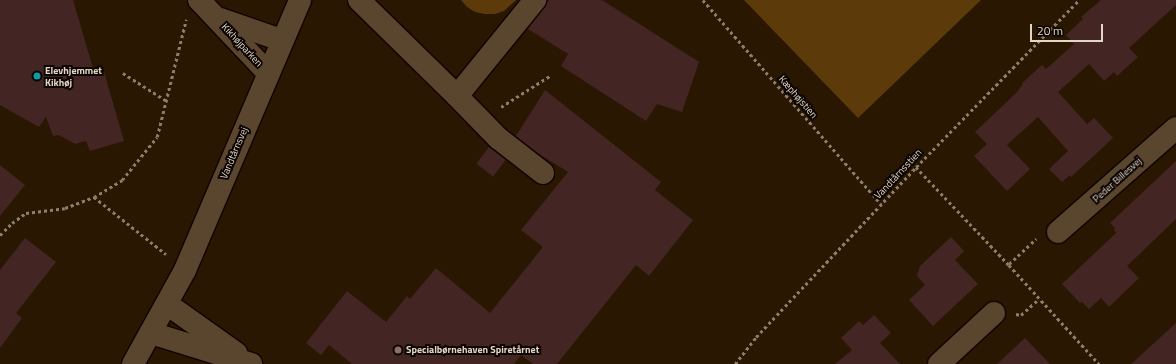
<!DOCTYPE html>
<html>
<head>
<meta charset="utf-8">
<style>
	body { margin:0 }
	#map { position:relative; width:1176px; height:364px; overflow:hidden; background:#291702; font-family:"Titillium Web",sans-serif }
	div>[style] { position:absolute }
	.green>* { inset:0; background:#5d3a0a }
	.building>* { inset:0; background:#432523; transform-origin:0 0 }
	.path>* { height:2.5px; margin-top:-1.25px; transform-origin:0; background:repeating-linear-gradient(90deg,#8c7e6c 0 3px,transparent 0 6px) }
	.roads { filter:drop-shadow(1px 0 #110300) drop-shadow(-1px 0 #110300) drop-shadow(0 1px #110300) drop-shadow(0 -1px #110300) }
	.minor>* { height:22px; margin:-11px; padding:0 11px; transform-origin:11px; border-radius:11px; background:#5a452e }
	.dots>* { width:11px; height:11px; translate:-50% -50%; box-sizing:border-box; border:2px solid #0c0501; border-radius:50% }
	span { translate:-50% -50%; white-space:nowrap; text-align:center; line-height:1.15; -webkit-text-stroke:4px #0c0501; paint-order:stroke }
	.street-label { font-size:10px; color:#e2d6c8 }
	.poi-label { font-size:10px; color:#e2d6c8; font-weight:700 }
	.left { translate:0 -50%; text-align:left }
	.scale { position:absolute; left:1030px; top:24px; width:73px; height:18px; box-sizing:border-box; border:2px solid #e2d6c8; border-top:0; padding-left:5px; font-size:12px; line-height:14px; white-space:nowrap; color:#e2d6c8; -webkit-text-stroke:3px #0c0501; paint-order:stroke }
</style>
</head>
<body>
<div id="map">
	<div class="green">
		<div style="clip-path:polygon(461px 0,516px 0,504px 11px,495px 14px,485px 14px,475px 12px,467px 7px)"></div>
		<div style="clip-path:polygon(744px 0,981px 0,858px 118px)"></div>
	</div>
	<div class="building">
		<div style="clip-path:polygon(0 0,73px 0,95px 75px,104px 72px,124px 141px,90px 151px,86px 141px,75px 144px,59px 135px,53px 136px,46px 117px,39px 127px,0 105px)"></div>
		<div style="clip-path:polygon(549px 0,602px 0,699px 62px,682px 112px,657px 104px,646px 121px,561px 66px,568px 54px,528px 29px)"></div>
		<div style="clip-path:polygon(1101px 0,1176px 0,1176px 5px,1129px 48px,1138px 57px,1117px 76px,1114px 72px,1104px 81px,1089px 64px,1058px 92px,1087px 124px,1094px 118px,1113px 138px,1071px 177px,1070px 175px,1062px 182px,1049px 169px,1068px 151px,1038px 117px,1007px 145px,1030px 169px,1007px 191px,974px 156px,987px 144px,975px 132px,1016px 93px,1023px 84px,1022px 83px,1042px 65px,1046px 69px,1074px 44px,1066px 35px,1083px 19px,1081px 17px)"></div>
		<div style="clip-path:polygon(545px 90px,661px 182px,655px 190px,693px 220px,649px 276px,636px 265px,557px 364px,533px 364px,521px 355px,514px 364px,352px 364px,329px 345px,321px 355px,306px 343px,347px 291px,386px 322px,407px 296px,410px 299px,436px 268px,490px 313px,543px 247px,521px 230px,568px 172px,539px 154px,516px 136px)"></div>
		<div style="left:489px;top:147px;width:21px;height:21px;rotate:37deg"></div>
		<div style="clip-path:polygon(1176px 161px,1176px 219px,1127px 266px,1139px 278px,1109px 307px,1101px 298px,1089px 309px,1082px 302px,1080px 303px,1062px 284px,1116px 233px,1114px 230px,1115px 228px,1110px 223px)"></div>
		<div style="clip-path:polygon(0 165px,25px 185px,0 216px)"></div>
		<div style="clip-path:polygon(951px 237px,964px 251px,955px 260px,978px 284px,933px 326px,909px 300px,925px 285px,917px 276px,920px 266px)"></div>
		<div style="clip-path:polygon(25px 238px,56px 262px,16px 313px,22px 318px,0 348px,0 270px)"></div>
		<div style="clip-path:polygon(874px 315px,891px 333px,880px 343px,900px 364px,835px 364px,852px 350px,841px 338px,859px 321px,863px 325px)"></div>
		<div style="clip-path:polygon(1176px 323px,1176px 364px,1131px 364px)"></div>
		<div style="clip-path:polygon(1025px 338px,1050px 364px,997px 364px)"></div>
	</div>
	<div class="path">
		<div style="left:703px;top:0;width:271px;rotate:48.9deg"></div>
		<div style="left:123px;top:73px;width:52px;rotate:32.5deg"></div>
		<div style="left:501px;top:107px;width:59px;rotate:-32.6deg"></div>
		<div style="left:916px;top:167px;width:135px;rotate:46.5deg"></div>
		<div style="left:1009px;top:265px;width:134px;rotate:47.7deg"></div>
		<div style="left:94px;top:197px;width:92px;rotate:38.4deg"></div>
		<div style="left:0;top:235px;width:17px;rotate:-45deg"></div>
		<div style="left:12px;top:223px;width:17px;rotate:-36deg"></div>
		<div style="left:26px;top:213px;width:39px;rotate:-7deg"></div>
		<div style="left:65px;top:208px;width:31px;rotate:-21deg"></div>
		<div style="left:94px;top:197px;width:33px;rotate:-31deg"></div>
		<div style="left:122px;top:180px;width:55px;rotate:-50.9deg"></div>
		<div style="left:157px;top:137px;width:121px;rotate:-76.1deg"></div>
		<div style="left:1009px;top:264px;width:37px;rotate:-43deg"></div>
		<div style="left:1016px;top:314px;width:5px;rotate:11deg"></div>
		<div style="left:1021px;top:315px;width:24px;rotate:-42deg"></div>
		<div style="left:735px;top:364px;width:34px;rotate:-52deg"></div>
		<div style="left:756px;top:337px;width:233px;rotate:-46.7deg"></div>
		<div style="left:916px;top:167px;width:233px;rotate:-45.7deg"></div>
	</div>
	<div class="roads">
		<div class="minor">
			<div style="left:199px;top:0;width:100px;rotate:46.6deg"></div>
			<div style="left:359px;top:0;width:137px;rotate:44.4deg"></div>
			<div style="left:457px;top:96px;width:124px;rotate:-50.9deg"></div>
			<div style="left:220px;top:19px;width:65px;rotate:19deg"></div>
			<div style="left:457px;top:96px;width:59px;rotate:45.7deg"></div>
			<div style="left:498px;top:138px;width:57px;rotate:37.9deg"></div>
			<div style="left:1058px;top:232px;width:157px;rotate:-41.4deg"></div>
			<div style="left:167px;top:304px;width:85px;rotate:35.4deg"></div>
			<div style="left:151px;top:333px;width:105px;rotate:17.2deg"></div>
			<div style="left:133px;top:364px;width:107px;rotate:-61deg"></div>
			<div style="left:185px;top:270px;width:293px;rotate:-66.9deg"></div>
			<div style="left:939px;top:364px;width:75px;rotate:-42.8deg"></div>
		</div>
	</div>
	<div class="dots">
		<div style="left:37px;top:76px;background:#0f9aa8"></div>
		<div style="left:398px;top:350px;background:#8d6e63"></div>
	</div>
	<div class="street-label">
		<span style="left:242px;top:45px;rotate:47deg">Kikhøjparken</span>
		<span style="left:798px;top:97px;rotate:49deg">Kæphøjstien</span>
		<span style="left:234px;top:153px;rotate:-67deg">Vandtårnsvej</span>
		<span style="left:898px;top:174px;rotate:-47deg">Vandtårnsstien</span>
		<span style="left:1117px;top:180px;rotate:-42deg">Peder Billesvej</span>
	</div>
	<div class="poi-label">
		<span class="left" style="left:45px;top:76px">Elevhjemmet<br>Kikhøj</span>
		<span class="left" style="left:406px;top:350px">Specialbørnehaven Spiretårnet</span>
	</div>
	<div class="scale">20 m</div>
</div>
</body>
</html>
